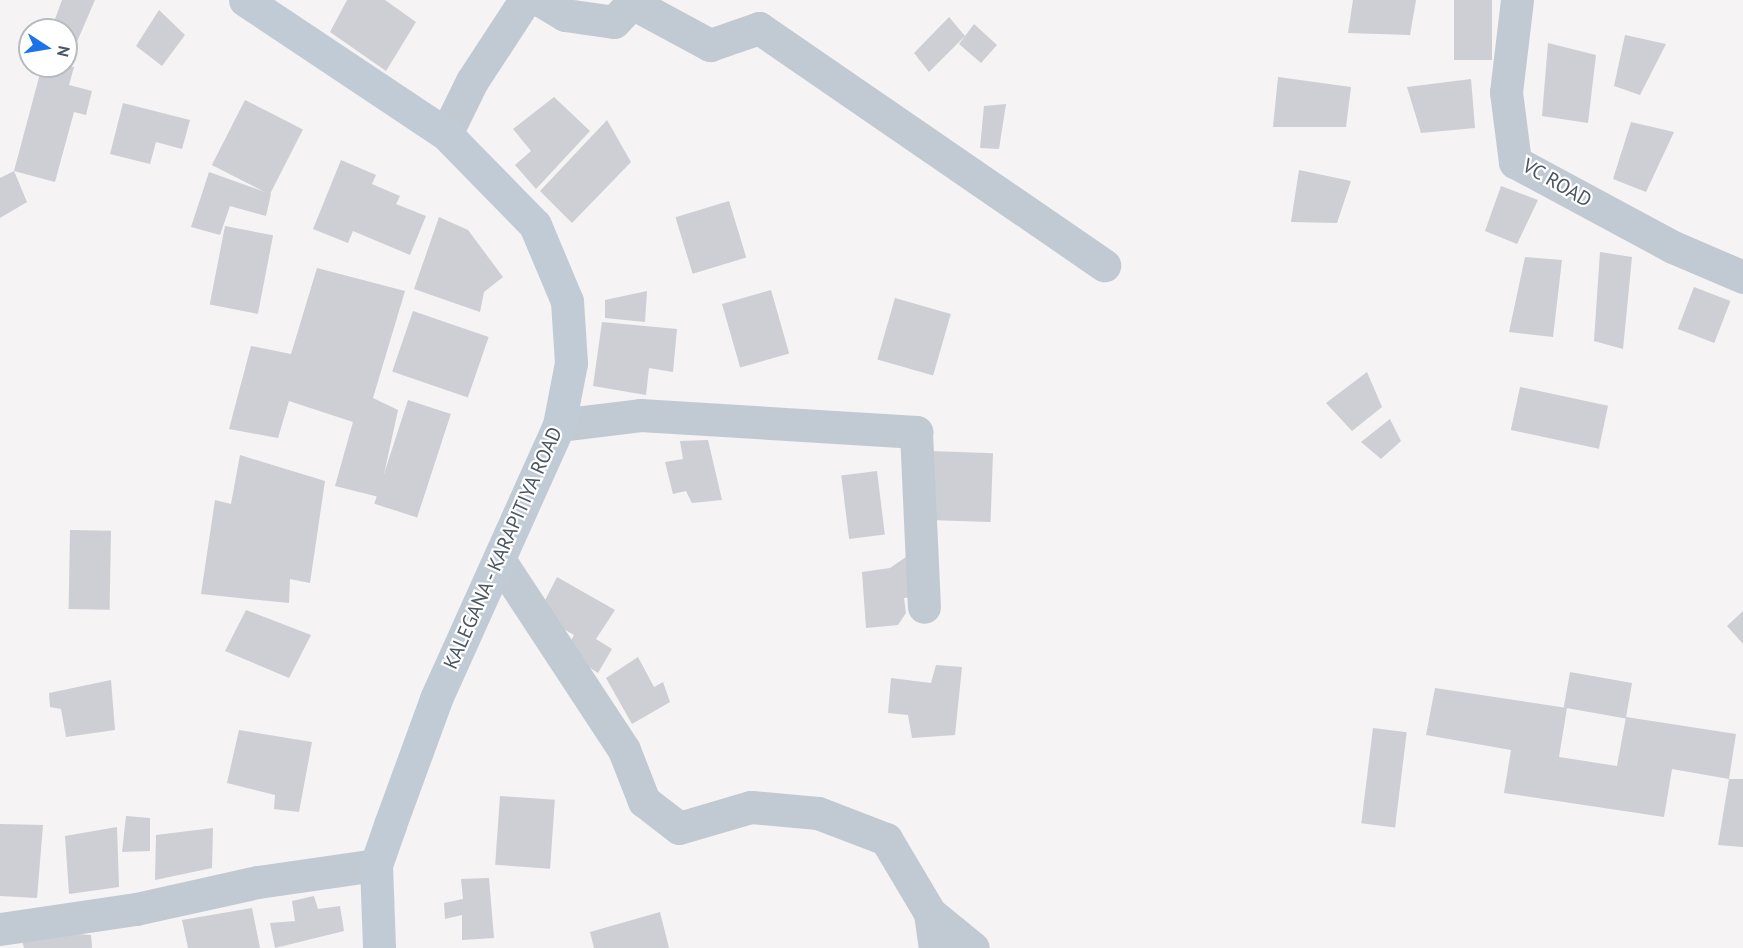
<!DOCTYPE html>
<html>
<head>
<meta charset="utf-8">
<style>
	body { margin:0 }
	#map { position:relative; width:1743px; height:948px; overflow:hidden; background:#f5f3f3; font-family:"PT Sans",sans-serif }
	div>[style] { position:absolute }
	.building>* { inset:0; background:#cdcfd5; transform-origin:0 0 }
	.street>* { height:33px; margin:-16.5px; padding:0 16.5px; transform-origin:16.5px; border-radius:16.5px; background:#c1cad2 }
	.secondary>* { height:33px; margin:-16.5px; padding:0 16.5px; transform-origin:16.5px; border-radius:16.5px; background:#c1cbd6 }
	span { translate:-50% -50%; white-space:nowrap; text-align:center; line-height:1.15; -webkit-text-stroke:4.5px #fff; paint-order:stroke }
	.street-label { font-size:20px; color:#4a5661 }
	.north { position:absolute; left:18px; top:18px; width:60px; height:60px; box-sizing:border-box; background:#fff; border:2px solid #b7bbc0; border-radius:50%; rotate:102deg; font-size:16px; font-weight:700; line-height:24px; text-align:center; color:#4a5661 }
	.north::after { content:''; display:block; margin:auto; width:21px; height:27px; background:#1a73e8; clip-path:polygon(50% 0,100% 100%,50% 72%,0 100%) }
</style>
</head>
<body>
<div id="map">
	<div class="building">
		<div style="clip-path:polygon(62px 0,95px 0,76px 44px,66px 41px,66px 30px,51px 30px)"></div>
		<div style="clip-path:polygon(347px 0,385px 0,416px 22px,386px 71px,330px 32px)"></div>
		<div style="clip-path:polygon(1353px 0,1416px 0,1410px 35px,1348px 33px)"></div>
		<div style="left:1454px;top:0;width:38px;height:60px"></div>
		<div style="clip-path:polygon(159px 10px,185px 35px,162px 66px,136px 46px)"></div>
		<div style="clip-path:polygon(949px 17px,965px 36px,974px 24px,997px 45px,981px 63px,959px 44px,965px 36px,929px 72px,914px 53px)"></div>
		<div style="clip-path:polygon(1625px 35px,1666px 44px,1640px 95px,1614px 86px)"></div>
		<div style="clip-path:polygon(1548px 43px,1596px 55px,1588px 123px,1542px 116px)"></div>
		<div style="clip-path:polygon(66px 65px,74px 67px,69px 85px,92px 91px,86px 115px,74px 112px,55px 182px,14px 171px,27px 202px,0 218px,0 178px,14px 171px,42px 66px)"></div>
		<div style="clip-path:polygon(1278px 77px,1351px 87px,1346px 127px,1273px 127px)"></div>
		<div style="clip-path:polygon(1471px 79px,1475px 128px,1421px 133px,1407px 87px)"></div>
		<div style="clip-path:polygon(554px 97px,590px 131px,536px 189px,515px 165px,531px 151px,513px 129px)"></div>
		<div style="left:245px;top:100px;width:65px;height:73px;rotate:27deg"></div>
		<div style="clip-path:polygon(123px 103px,190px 120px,182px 149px,156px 142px,150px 164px,110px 154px)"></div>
		<div style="clip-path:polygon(1006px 104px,999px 149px,980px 148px,984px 106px)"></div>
		<div style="clip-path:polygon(607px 120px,631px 162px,572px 223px,540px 191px)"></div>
		<div style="clip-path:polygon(1631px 122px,1674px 132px,1646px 192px,1613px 179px)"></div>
		<div style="clip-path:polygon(341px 160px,376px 175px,372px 184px,400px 196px,396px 204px,426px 216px,410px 255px,353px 231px,348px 243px,313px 229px)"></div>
		<div style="clip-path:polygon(1299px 170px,1351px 181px,1337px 223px,1291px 222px)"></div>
		<div style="clip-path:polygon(209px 172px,271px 194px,266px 216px,230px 206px,220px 235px,191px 227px)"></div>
		<div style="clip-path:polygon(1501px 186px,1538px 200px,1517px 244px,1485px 231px)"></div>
		<div style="left:729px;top:201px;width:59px;height:56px;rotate:73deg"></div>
		<div style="clip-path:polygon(439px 217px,468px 230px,503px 277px,484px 292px,480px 312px,414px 289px)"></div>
		<div style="left:225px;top:226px;width:49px;height:80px;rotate:11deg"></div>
		<div style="clip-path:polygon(1600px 252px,1632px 257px,1623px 349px,1594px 341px)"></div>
		<div style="clip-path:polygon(1525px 257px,1562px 260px,1553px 337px,1509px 332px)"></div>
		<div style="clip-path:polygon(317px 268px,405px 291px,373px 398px,398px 410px,379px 497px,335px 486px,353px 422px,289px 401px,278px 438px,229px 429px,251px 346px,291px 354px)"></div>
		<div style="left:1694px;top:287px;width:39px;height:45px;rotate:21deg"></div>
		<div style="left:771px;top:290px;width:66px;height:51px;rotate:74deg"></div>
		<div style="clip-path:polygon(647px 291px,645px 322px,605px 318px,605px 300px)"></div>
		<div style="left:895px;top:298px;width:58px;height:64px;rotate:16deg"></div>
		<div style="left:413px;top:311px;width:80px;height:64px;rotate:19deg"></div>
		<div style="clip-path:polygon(602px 322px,677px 329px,673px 372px,649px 368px,646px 395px,593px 386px)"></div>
		<div style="clip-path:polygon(1367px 372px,1382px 407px,1352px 431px,1326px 403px)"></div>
		<div style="left:1520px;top:387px;width:90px;height:44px;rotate:12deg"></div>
		<div style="left:408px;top:400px;width:45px;height:109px;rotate:18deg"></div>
		<div style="clip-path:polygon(1390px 419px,1401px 441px,1381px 459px,1361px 442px)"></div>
		<div style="clip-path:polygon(708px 440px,722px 500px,692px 503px,686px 491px,673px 494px,665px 462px,683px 459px,680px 441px)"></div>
		<div style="left:931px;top:451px;width:62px;height:69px;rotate:2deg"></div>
		<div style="clip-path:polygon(240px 455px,325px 481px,310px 583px,290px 579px,289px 603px,201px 594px,215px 500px,231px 504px)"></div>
		<div style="left:877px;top:471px;width:64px;height:36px;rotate:83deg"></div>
		<div style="left:70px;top:530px;width:41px;height:79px;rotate:1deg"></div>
		<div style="clip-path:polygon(906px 557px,915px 597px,904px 598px,906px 613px,898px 625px,866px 628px,862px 572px,890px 568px)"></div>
		<div style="clip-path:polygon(557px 577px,615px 610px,596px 639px,612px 649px,598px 673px,565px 652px,574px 635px,538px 614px)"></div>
		<div style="clip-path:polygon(246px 610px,311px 635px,289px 678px,225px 651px)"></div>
		<div style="clip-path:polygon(1743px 611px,1743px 644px,1727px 626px)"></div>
		<div style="clip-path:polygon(638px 657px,654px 687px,663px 682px,670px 702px,632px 724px,606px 678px)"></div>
		<div style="clip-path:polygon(936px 665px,962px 667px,955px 735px,912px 738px,908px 715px,888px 713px,891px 678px,931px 683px)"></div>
		<div style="left:1570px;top:672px;width:63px;height:36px;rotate:10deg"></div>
		<div style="clip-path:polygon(111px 680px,115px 730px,66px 737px,61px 709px,50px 707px,49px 693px)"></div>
		<div style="clip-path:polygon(1435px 688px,1567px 708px,1559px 757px,1617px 766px,1626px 717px,1736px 734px,1729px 779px,1743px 779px,1743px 847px,1718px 845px,1729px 779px,1672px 769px,1664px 817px,1504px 793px,1511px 750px,1426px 735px)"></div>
		<div style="left:1373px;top:728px;width:34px;height:96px;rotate:7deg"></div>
		<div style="clip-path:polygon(239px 730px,312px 742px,299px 812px,274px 809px,275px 795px,227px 783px)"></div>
		<div style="left:500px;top:796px;width:55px;height:69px;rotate:4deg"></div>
		<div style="clip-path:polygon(126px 816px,150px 818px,150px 851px,122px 852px)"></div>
		<div style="clip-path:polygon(0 824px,43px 825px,37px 898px,0 896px)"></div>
		<div style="clip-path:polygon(117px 827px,119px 887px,69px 894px,65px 836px)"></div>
		<div style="clip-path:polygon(213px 828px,212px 868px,155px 880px,156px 835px)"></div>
		<div style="clip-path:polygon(489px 878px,494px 938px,462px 940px,462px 915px,445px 919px,444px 903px,463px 899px,461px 879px)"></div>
		<div style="clip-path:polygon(314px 896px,318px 909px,340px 906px,344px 931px,275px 948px,270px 923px,295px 921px,292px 901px)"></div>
		<div style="clip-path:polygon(252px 908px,260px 948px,188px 948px,182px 920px)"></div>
		<div style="clip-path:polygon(660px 912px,669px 948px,594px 948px,590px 932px)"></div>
		<div style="clip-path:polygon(19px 930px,91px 935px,92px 948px,24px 948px)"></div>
	</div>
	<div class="street">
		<div style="left:540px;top:0;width:29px;rotate:31deg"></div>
		<div style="left:565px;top:15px;width:49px;rotate:8.1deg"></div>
		<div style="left:614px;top:22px;width:26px;rotate:-47deg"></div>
		<div style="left:632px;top:3px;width:89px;rotate:28.3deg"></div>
		<div style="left:710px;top:45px;width:52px;rotate:-19.1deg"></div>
		<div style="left:759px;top:28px;width:419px;rotate:34.5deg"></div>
		<div style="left:1517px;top:0;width:93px;rotate:96.8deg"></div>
		<div style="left:1506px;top:92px;width:71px;rotate:82.7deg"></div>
		<div style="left:1515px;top:162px;width:179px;rotate:28.3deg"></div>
		<div style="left:1673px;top:247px;width:76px;rotate:23.2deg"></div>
		<div style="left:446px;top:134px;width:59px;rotate:-63.9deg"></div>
		<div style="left:472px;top:81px;width:97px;rotate:-56.8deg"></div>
		<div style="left:559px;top:425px;width:82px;rotate:-7deg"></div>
		<div style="left:640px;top:415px;width:277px;rotate:3.5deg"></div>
		<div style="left:916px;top:432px;width:175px;rotate:87.4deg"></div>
		<div style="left:500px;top:561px;width:226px;rotate:56.7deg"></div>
		<div style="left:624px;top:750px;width:55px;rotate:68.6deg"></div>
		<div style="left:644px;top:801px;width:44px;rotate:37.6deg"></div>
		<div style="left:679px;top:828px;width:75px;rotate:-16.3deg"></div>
		<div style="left:751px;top:807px;width:67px;rotate:5.1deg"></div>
		<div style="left:818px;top:813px;width:73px;rotate:20.9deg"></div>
		<div style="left:886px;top:839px;width:86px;rotate:59.3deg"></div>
		<div style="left:930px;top:913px;width:35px;rotate:82deg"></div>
		<div style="left:930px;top:913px;width:55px;rotate:39.1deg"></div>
		<div style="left:0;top:929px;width:137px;rotate:-8.4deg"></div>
		<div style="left:136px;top:909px;width:125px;rotate:-12.5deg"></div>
		<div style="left:258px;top:882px;width:119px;rotate:-8.2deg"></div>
	</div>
	<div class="secondary">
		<div style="left:245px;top:0;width:242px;rotate:33.7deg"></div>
		<div style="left:446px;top:134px;width:127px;rotate:45.6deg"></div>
		<div style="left:535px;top:225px;width:82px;rotate:67.2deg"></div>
		<div style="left:567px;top:301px;width:62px;rotate:86.3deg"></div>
		<div style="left:571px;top:363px;width:63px;rotate:101deg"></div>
		<div style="left:559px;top:425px;width:300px;rotate:114.2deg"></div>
		<div style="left:436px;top:699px;width:134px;rotate:110.1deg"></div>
		<div style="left:390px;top:825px;width:42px;rotate:109.3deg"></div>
		<div style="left:376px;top:865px;width:83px;rotate:87.9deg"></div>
	</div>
	<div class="street-label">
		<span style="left:1557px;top:183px;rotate:30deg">VC ROAD</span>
		<span style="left:503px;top:548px;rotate:-66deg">KALEGANA - KARAPITIYA ROAD</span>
	</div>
	<div class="north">N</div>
</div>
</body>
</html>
